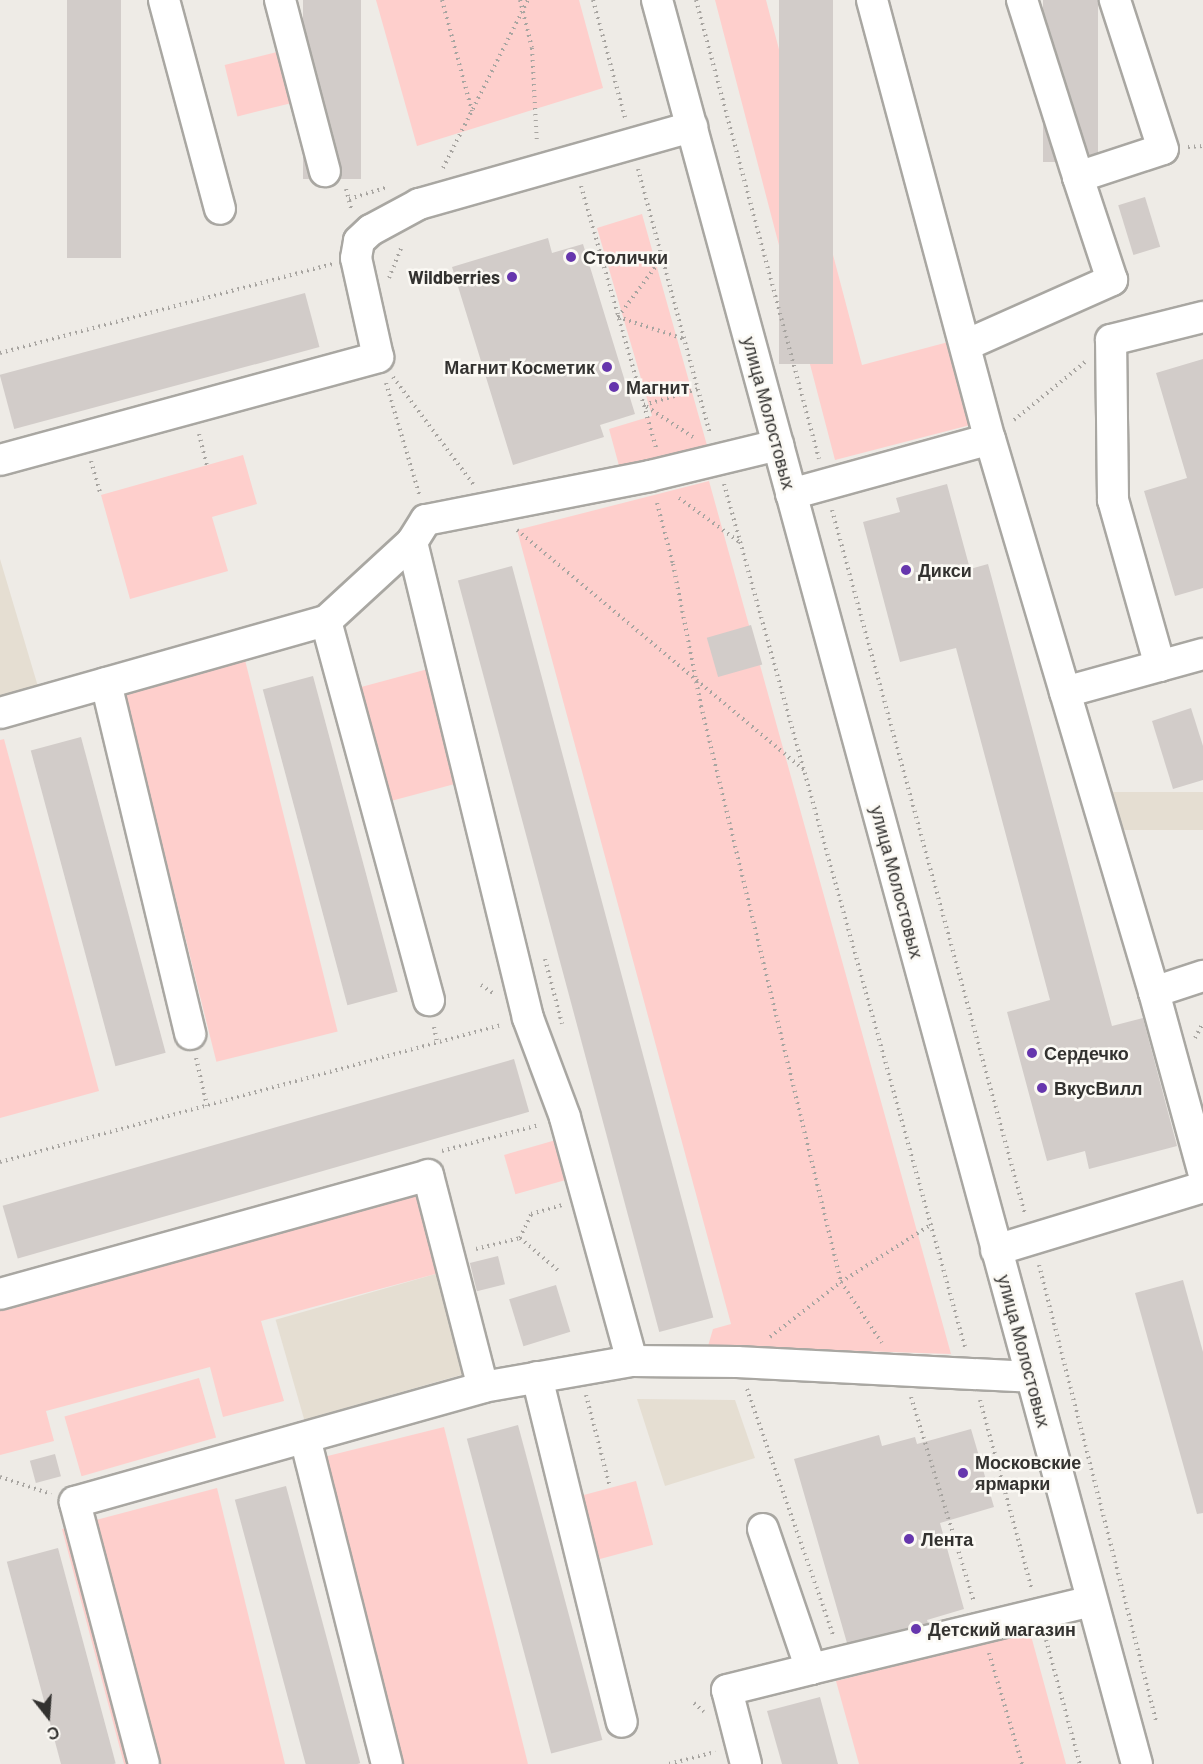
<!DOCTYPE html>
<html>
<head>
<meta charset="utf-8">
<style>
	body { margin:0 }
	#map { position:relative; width:1203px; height:1764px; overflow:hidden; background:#eeebe6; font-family:Barlow,sans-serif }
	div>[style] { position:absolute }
	.built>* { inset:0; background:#e5ded2; transform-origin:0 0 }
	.green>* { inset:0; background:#fecfcc; transform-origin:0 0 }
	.building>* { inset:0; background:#d2ccc9; transform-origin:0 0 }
	.path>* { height:4px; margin-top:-2px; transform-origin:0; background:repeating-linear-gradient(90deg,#a8a5a1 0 1.5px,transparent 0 6px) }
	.roads { filter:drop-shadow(2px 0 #a9a7a2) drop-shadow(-2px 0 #a9a7a2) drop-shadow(0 2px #a9a7a2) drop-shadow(0 -2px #a9a7a2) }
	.minor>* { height:30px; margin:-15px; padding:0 15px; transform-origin:15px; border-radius:15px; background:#fff }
	.dots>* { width:16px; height:16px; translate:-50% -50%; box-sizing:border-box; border:3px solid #fbf9f4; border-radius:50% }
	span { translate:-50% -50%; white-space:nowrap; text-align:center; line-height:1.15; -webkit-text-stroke:5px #fbf9f4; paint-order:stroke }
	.poi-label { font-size:18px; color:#333230; font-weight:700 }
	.left { translate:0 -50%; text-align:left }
	.right { translate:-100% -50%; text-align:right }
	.street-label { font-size:18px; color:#333230 }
	.north { position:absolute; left:18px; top:1686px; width:60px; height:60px; -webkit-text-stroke:4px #fbf9f4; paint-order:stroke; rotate:163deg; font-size:16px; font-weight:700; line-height:24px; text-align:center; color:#333230 }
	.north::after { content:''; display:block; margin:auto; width:21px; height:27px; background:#333230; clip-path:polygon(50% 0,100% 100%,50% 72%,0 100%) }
</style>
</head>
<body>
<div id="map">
	<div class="built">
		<div style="clip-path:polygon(0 559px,39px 690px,0 701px)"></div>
		<div style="left:1203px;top:792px;width:38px;height:104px;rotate:90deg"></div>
		<div style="left:439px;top:1273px;width:104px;height:170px;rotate:74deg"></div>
		<div style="clip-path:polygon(637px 1399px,735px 1400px,755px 1458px,665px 1486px)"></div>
	</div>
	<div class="green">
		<div style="clip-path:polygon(376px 0,579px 0,603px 88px,417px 146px)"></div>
		<div style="clip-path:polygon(715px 0,766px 0,862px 365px,952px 341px,974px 424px,835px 460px)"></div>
		<div style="left:277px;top:52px;width:53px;height:54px;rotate:76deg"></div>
		<div style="clip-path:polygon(642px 214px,708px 449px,621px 473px,609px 429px,652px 416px,597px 228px)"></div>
		<div style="clip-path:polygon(243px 455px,257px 504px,212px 517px,228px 571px,130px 599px,101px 495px)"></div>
		<div style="clip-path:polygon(709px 481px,951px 1354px,708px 1346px,713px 1329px,731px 1324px,517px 530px)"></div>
		<div style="left:245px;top:660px;width:383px;height:125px;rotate:76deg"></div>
		<div style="left:428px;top:669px;width:118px;height:72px;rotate:75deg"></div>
		<div style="clip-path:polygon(4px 739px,99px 1091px,0 1118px,0 740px)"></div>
		<div style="left:556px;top:1140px;width:41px;height:54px;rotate:74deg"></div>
		<div style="clip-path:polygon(418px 1190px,439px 1273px,261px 1321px,284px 1401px,223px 1417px,210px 1367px,46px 1411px,54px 1441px,0 1455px,0 1308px)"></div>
		<div style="left:199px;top:1378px;width:62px;height:140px;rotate:74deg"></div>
		<div style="left:444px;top:1427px;width:347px;height:153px;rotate:76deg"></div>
		<div style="left:636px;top:1481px;width:66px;height:56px;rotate:75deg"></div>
		<div style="clip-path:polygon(217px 1488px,285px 1764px,124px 1764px,62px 1529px)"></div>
		<div style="clip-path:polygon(1030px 1632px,1066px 1764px,859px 1764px,836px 1681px)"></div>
	</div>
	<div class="building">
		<div style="left:67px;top:0;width:54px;height:258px"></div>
		<div style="left:303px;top:0;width:58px;height:179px"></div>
		<div style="left:779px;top:0;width:54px;height:364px"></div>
		<div style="left:1043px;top:0;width:55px;height:162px"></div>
		<div style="left:1145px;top:197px;width:52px;height:28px;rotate:73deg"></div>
		<div style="clip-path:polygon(548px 238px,552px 253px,583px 244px,635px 414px,600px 425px,604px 437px,513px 465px,452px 267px)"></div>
		<div style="left:305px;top:293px;width:56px;height:316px;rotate:75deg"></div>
		<div style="clip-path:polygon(1203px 359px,1203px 588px,1175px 596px,1144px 491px,1187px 478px,1156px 373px)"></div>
		<div style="clip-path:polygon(947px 484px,970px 569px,988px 564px,1112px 1026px,1143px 1018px,1177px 1146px,1089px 1169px,1085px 1151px,1047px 1161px,1007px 1012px,1050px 1000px,956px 648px,900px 662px,863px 522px,900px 512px,896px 498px)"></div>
		<div style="left:512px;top:566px;width:778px;height:56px;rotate:75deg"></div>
		<div style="left:751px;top:625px;width:41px;height:46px;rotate:74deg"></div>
		<div style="left:313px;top:676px;width:327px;height:52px;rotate:75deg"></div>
		<div style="clip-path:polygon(1191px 708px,1203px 746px,1203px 780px,1173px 789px,1152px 721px)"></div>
		<div style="left:81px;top:737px;width:327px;height:52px;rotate:75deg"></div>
		<div style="left:514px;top:1059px;width:55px;height:532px;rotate:74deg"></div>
		<div style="left:498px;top:1256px;width:29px;height:29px;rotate:76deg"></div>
		<div style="clip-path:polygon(1183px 1280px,1203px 1352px,1203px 1513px,1197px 1514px,1135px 1293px)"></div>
		<div style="left:556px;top:1285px;width:49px;height:49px;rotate:73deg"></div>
		<div style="left:518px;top:1425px;width:326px;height:53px;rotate:75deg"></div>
		<div style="clip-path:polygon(971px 1429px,994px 1507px,940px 1523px,964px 1609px,927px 1620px,928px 1623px,847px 1643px,794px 1459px,879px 1435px,882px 1446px,915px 1437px,917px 1444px)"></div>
		<div style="left:55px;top:1454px;width:23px;height:26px;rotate:75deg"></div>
		<div style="left:286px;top:1486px;width:287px;height:53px;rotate:75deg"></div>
		<div style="left:58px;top:1548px;width:223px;height:53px;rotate:75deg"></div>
		<div style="clip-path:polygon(820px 1697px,838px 1764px,782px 1764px,767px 1711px)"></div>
	</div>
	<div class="path">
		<div style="left:442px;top:0;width:115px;rotate:74.9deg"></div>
		<div style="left:520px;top:0;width:49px;rotate:76deg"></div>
		<div style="left:532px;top:48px;width:94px;rotate:87deg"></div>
		<div style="left:593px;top:0;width:122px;rotate:74.8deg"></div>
		<div style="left:696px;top:0;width:475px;rotate:75deg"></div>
		<div style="left:1188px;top:147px;width:15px;rotate:-4deg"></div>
		<div style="left:443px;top:168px;width:188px;rotate:-63.2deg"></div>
		<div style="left:638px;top:169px;width:275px;rotate:74.8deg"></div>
		<div style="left:581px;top:186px;width:272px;rotate:74deg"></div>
		<div style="left:346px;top:189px;width:23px;rotate:75deg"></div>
		<div style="left:349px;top:199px;width:41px;rotate:-17.1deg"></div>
		<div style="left:662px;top:258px;width:74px;rotate:126.7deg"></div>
		<div style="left:618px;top:317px;width:70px;rotate:18.4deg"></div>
		<div style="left:389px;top:278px;width:35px;rotate:-68deg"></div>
		<div style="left:0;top:353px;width:344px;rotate:-15deg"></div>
		<div style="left:393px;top:377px;width:134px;rotate:53.2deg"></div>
		<div style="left:386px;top:383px;width:116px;rotate:73.4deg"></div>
		<div style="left:1014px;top:420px;width:92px;rotate:-39.2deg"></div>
		<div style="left:199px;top:434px;width:32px;rotate:76deg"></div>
		<div style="left:693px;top:437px;width:59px;rotate:-146.9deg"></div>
		<div style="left:644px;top:405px;width:56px;rotate:-16.5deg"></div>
		<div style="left:91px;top:461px;width:35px;rotate:74deg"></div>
		<div style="left:724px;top:484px;width:896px;rotate:74.4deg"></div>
		<div style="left:679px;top:498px;width:77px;rotate:36deg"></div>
		<div style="left:657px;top:503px;width:63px;rotate:75.3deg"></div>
		<div style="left:673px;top:564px;width:145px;rotate:78.8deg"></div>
		<div style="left:701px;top:706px;width:593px;rotate:76.34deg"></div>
		<div style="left:841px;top:1282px;width:73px;rotate:56.1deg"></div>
		<div style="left:832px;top:510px;width:730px;rotate:74.67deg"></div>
		<div style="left:517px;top:530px;width:377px;rotate:39.9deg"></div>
		<div style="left:545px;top:959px;width:67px;rotate:75.3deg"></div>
		<div style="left:481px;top:985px;width:14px;rotate:34deg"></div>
		<div style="left:434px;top:1027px;width:15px;rotate:79deg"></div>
		<div style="left:1195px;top:1038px;width:17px;rotate:-62deg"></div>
		<div style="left:196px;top:1058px;width:49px;rotate:77.1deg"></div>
		<div style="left:442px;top:1151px;width:100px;rotate:-15deg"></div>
		<div style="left:0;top:1162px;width:519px;rotate:-15.29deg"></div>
		<div style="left:520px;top:1238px;width:26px;rotate:-65deg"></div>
		<div style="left:531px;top:1214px;width:33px;rotate:-16deg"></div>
		<div style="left:476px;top:1249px;width:45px;rotate:-14deg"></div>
		<div style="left:520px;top:1238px;width:52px;rotate:40.4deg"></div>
		<div style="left:1039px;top:1265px;width:470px;rotate:75.6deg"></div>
		<div style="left:770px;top:1337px;width:90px;rotate:-37.8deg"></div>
		<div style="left:841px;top:1282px;width:108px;rotate:-32.5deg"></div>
		<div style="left:747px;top:1389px;width:263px;rotate:70.7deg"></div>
		<div style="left:586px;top:1395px;width:95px;rotate:75.4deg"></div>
		<div style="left:911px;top:1397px;width:214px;rotate:72.9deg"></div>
		<div style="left:980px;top:1400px;width:197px;rotate:74.7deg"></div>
		<div style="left:0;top:1477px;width:54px;rotate:18.4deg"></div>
		<div style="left:1046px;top:1640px;width:129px;rotate:74.7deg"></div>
		<div style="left:989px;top:1653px;width:116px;rotate:73.4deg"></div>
		<div style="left:694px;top:1703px;width:13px;rotate:42deg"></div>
		<div style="left:669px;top:1764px;width:48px;rotate:-14.6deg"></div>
	</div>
	<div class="roads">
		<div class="minor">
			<div style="left:164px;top:0;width:216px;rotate:75deg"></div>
			<div style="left:280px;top:0;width:177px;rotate:75.3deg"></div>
			<div style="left:657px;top:0;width:1828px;rotate:74.78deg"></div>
			<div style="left:872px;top:0;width:455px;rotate:75deg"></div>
			<div style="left:990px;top:439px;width:577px;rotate:73.48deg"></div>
			<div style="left:1154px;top:992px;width:186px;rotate:74.7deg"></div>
			<div style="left:1022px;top:0;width:186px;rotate:72.4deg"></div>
			<div style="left:1078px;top:177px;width:89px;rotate:-18.2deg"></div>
			<div style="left:1163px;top:149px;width:157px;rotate:-107.9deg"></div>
			<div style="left:966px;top:345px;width:160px;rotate:-24deg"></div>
			<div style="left:1112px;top:280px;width:108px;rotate:-108.3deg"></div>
			<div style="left:0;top:460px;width:392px;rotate:-15.2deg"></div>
			<div style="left:378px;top:357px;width:101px;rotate:-102.5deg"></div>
			<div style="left:356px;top:258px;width:17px;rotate:-80deg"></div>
			<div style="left:359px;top:241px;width:16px;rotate:-43deg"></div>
			<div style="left:371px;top:230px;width:55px;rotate:-28.4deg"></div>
			<div style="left:419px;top:204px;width:284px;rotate:-15.8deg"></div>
			<div style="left:791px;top:494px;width:206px;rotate:-15.4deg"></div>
			<div style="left:412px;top:542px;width:117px;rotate:137.4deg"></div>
			<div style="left:326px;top:621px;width:393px;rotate:74.8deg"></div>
			<div style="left:1160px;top:666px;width:173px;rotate:-105.8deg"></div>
			<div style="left:1113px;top:500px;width:160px;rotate:-90.7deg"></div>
			<div style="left:1111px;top:340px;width:95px;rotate:-14deg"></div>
			<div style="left:106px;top:683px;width:361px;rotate:76.5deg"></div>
			<div style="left:1065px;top:692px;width:143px;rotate:-15.4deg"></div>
			<div style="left:0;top:713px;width:339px;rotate:-15.8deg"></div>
			<div style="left:1154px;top:992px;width:52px;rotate:-18.1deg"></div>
			<div style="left:996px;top:1250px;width:216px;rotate:-16.9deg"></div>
			<div style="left:0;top:1294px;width:444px;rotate:-15.5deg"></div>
			<div style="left:428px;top:1175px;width:219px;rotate:75.5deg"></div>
			<div style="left:483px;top:1387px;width:151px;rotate:-9.9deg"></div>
			<div style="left:632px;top:1361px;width:105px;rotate:0.5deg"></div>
			<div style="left:737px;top:1362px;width:294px;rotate:2.9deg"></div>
			<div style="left:632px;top:1361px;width:253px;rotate:-105.4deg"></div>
			<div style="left:565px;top:1117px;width:106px;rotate:-110.5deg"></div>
			<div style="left:528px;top:1018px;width:490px;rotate:-103.7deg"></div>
			<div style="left:412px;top:542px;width:26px;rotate:-58deg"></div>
			<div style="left:426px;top:520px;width:228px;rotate:-11.1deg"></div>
			<div style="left:650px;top:476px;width:132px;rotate:-13.6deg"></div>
			<div style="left:537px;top:1377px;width:355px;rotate:76.2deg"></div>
			<div style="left:305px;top:1438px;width:336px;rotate:75.9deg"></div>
			<div style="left:763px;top:1529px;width:148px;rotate:71.1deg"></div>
			<div style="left:811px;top:1669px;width:289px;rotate:-13.6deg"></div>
			<div style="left:144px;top:1764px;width:271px;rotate:-104.8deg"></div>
			<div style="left:75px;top:1502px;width:424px;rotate:-15.7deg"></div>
			<div style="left:746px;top:1764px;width:76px;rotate:-104.4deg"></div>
			<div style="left:727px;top:1690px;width:87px;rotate:-14deg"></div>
		</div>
	</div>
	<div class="dots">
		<div style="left:571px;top:257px;background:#6636ad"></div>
		<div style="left:512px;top:277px;background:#6636ad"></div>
		<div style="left:607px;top:367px;background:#6636ad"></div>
		<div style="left:614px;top:387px;background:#6636ad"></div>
		<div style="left:906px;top:570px;background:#6636ad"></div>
		<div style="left:1032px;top:1053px;background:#6636ad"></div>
		<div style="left:1042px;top:1088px;background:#6636ad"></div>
		<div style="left:963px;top:1473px;background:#6636ad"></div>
		<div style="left:909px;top:1539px;background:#6636ad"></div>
		<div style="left:916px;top:1629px;background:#6636ad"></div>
	</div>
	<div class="poi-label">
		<span class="left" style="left:583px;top:257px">Столички</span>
		<span class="right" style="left:500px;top:277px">Wildberries</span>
		<span class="right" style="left:595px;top:367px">Магнит Косметик</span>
		<span class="left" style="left:626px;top:387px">Магнит</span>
		<span class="left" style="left:918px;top:570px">Дикси</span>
		<span class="left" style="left:1044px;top:1053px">Сердечко</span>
		<span class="left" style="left:1054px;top:1088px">ВкусВилл</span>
		<span class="left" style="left:975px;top:1473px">Московские<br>ярмарки</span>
		<span class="left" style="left:921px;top:1539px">Лента</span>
		<span class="left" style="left:928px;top:1629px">Детский магазин</span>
	</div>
	<div class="street-label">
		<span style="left:769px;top:413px;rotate:75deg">улица Молостовых</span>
		<span style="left:897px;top:882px;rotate:75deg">улица Молостовых</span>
		<span style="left:1024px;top:1351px;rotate:75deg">улица Молостовых</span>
	</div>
	<div class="north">С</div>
</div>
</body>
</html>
